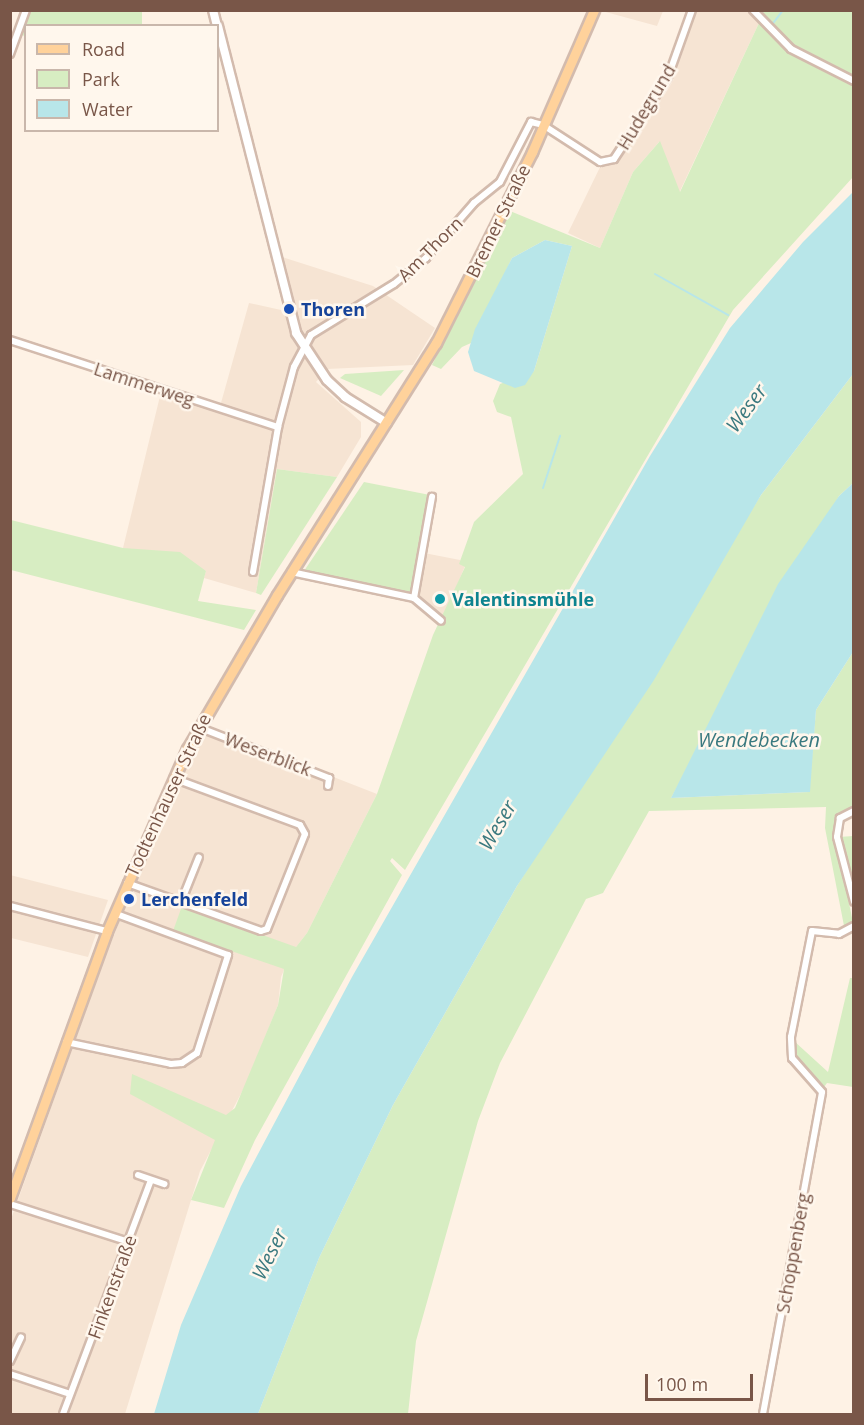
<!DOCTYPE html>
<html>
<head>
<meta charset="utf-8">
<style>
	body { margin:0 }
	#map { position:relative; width:864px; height:1425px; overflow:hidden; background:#fef2e5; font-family:"Open Sans",sans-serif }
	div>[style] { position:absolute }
	.residential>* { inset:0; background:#f6e4d3 }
	.green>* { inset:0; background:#d7edc2 }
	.water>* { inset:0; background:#b8e6e9 }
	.stream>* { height:2px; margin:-1px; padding:0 1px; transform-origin:1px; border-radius:1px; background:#b8e6e9 }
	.roads { filter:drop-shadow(2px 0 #d3bbad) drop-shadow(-2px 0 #d3bbad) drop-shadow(0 2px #d3bbad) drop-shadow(0 -2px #d3bbad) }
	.street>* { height:6px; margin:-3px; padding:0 3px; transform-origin:3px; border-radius:3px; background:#fff }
	.secondary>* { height:8px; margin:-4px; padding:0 4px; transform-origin:4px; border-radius:4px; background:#fff }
	.primary>* { height:9px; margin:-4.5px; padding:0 4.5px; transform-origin:4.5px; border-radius:4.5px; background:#ffd29b }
	.dots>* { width:16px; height:16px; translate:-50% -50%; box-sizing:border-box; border:3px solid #fff7ed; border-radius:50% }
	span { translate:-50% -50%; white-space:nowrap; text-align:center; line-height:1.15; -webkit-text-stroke:5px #fff7ed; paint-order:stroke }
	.street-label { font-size:18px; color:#795648 }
	.transit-label { font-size:18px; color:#164399; font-weight:700 }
	.left { translate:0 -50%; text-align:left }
	.culture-label { font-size:18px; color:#0d838f; font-weight:700 }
	.water-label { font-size:20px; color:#3a797f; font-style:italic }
	.frame { position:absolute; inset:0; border:12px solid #795648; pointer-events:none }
	.legend { position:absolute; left:24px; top:24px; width:195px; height:108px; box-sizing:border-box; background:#fff7ed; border:2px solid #c9b7ab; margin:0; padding:8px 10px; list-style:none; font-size:18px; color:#795648 }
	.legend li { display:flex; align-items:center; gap:12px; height:30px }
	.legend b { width:30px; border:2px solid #c9b7ab }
	.scale { position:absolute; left:645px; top:1374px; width:108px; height:27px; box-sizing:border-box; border:3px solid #795648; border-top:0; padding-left:8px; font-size:18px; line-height:21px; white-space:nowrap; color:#795648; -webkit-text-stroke:4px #fff7ed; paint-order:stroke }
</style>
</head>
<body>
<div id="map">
	<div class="residential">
		<div style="clip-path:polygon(602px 11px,663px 10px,663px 11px,657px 26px)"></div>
		<div style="clip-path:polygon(690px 11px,750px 11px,759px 23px,679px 193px,659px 142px,633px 172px,600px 248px,568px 233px,603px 161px,616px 154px,656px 91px)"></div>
		<div style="clip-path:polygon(282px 257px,373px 286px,435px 328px,413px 365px,327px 369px,316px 382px,361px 422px,361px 437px,337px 477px,277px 469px,256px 593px,204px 578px,206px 571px,123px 548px,161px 392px,219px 410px,249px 303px,281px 310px,294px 306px)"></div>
		<div style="clip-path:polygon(419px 552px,460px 560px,465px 566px,443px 619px,434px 608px,407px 594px)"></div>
		<div style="clip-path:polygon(203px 726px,377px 794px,307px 933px,290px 955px,281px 977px,278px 1005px,245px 1086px,200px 1171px,125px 1414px,11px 1414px,10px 1222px,108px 949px)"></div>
		<div style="clip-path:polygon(10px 875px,108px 900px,88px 957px,11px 938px)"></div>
	</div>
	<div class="green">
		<div style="clip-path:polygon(30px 10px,142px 11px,142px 25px,26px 26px,25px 36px,21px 35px)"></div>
		<div style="clip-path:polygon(756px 11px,853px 11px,853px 79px,797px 50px)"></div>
		<div style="clip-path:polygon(759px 23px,794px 53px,853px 84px,853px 177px,733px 310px,405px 870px,392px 858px,390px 861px,402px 875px,255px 1140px,224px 1208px,191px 1200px,215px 1140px,130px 1094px,132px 1074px,226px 1115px,235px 1108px,278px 1005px,284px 969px,173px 931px,182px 906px,296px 947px,307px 933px,377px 794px,433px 635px,465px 567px,459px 564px,474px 522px,523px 474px,511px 417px,497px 412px,493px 401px,500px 384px,534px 371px,572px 246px,545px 240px,512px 258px,471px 343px,462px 347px,441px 369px,432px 365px,510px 211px,600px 248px,633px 172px,660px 141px,680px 192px)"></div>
		<div style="clip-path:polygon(404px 370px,381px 396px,340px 378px,345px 374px)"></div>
		<div style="clip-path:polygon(853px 374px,853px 483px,839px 496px,671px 798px,809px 792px,816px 710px,853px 652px,853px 807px,838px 817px,834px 827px,853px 923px,845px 931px,825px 828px,826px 807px,649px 811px,603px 893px,586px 899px,500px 1063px,478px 1121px,416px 1341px,408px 1414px,258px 1414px,319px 1258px,393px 1105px,517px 886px,761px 495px)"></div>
		<div style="clip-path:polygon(277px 469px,337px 477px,261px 595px,256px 593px)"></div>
		<div style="clip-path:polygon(364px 482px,430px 495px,414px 589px,407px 594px,304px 571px)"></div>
		<div style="clip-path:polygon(11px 520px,123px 548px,180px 552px,206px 571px,198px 601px,256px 610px,244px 630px,11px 570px)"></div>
		<div style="clip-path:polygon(853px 836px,853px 893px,839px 837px)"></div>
		<div style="clip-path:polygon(850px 978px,853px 978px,853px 1087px,827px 1083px,824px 1087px,794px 1057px,794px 1041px,828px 1072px)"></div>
	</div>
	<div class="water">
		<div style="clip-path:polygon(853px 192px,853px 374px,761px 495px,654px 680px,517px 886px,393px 1105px,319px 1258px,258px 1414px,154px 1414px,181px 1325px,241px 1186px,352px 977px,650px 456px,730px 328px,803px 242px)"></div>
		<div style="clip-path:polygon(545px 240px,572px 246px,534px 371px,525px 385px,515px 388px,474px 371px,468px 352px,475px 329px,512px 258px)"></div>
		<div style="clip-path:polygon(853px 483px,853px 652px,816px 710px,810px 792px,671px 798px,778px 584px,839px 496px)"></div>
	</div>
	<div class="stream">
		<div style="left:771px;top:26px;width:20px;rotate:-53deg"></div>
		<div style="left:655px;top:274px;width:84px;rotate:29.3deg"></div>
		<div style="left:543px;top:488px;width:55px;rotate:-71.9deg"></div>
	</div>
	<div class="roads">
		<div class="street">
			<div style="left:753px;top:10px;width:54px;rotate:45.7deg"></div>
			<div style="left:791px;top:49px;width:71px;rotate:26.9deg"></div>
			<div style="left:10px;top:54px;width:47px;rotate:-70deg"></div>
			<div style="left:10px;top:340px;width:282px;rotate:18deg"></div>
			<div style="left:253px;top:572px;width:147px;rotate:-80.2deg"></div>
			<div style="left:278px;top:427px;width:62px;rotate:-75.1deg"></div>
			<div style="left:294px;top:367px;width:36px;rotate:-62deg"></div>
			<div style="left:311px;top:335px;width:97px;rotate:-31.6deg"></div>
			<div style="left:394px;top:284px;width:41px;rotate:-39.1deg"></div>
			<div style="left:426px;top:258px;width:73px;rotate:-48.9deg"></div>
			<div style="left:474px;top:203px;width:33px;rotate:-39deg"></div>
			<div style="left:500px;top:182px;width:68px;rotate:-62.7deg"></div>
			<div style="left:531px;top:122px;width:12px;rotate:14deg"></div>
			<div style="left:543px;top:125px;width:68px;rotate:33deg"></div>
			<div style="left:600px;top:162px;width:14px;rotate:-12deg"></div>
			<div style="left:614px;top:159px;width:98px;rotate:-56.6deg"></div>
			<div style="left:668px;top:77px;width:71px;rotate:-70.3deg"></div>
			<div style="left:291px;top:572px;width:126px;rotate:11.9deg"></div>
			<div style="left:414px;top:598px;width:35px;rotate:40deg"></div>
			<div style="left:414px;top:598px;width:103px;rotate:-79.9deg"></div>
			<div style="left:198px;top:727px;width:141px;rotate:21.3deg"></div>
			<div style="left:329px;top:778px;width:8px;rotate:97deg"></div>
			<div style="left:854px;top:811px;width:16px;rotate:153deg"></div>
			<div style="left:840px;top:818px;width:19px;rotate:99deg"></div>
			<div style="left:837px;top:837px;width:67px;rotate:75.3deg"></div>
			<div style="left:127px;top:883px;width:142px;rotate:19.7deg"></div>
			<div style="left:261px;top:931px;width:6px;rotate:-18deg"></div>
			<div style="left:267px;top:929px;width:102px;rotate:-68.2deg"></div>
			<div style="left:305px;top:834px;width:10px;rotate:-119deg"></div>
			<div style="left:300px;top:825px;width:135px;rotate:-159.7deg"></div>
			<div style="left:181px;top:902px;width:48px;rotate:-68.2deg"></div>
			<div style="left:10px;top:906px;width:100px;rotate:14.5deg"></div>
			<div style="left:66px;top:1042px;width:107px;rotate:11.8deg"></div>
			<div style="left:171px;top:1064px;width:11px;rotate:-5deg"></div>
			<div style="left:182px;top:1063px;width:18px;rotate:-34deg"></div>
			<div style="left:197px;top:1053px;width:103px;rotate:-72.4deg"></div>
			<div style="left:228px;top:955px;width:121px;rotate:-159.8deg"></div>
			<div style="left:138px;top:1175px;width:28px;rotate:19deg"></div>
			<div style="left:10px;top:1204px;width:125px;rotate:17.7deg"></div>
			<div style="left:10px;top:1361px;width:26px;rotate:-65deg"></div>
			<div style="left:10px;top:1374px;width:63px;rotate:18.4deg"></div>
			<div style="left:63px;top:1414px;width:250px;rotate:-69.4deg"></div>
			<div style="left:763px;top:1414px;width:327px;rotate:-79.6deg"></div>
			<div style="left:822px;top:1092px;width:45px;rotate:-131.4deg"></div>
			<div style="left:792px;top:1058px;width:21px;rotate:-93deg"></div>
			<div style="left:791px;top:1037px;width:108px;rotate:-78.8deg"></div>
			<div style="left:812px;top:931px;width:27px;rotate:6deg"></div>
			<div style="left:839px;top:934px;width:17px;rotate:-28deg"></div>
		</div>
		<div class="secondary">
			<div style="left:213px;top:10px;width:16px;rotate:76deg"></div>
			<div style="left:218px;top:26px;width:317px;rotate:75.7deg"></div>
			<div style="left:296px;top:333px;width:56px;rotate:56.6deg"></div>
			<div style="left:327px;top:380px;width:25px;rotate:43deg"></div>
			<div style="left:345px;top:397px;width:49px;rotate:31.8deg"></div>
		</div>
		<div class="primary">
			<div style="left:10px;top:1198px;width:284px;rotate:-70deg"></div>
			<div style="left:107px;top:931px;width:199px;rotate:-66.3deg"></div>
			<div style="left:187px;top:749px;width:178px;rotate:-59.7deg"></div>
			<div style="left:277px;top:595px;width:298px;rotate:-57.8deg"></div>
			<div style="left:436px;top:343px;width:214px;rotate:-63.3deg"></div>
			<div style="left:532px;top:152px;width:155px;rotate:-66.4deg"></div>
		</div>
	</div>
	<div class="dots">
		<div style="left:289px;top:309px;background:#1a4fb4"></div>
		<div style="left:440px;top:599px;background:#0f9aa8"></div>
		<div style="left:129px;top:899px;background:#1a4fb4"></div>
	</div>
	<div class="street-label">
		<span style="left:646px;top:107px;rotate:-59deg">Hudegrund</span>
		<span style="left:498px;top:221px;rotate:-64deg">Bremer Straße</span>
		<span style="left:430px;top:249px;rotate:-45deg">Am Thorn</span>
		<span style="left:144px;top:384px;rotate:18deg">Lammerweg</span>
		<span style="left:268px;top:754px;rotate:21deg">Weserblick</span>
		<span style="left:168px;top:795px;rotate:-65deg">Todtenhauser Straße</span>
		<span style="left:793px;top:1253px;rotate:-80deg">Schoppenberg</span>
		<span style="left:112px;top:1287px;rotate:-70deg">Finkenstraße</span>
	</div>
	<div class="transit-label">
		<span class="left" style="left:301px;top:309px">Thoren</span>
		<span class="left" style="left:141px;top:899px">Lerchenfeld</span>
	</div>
	<div class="culture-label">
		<span class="left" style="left:452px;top:599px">Valentinsmühle</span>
	</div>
	<div class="water-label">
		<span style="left:746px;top:408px;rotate:-54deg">Weser</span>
		<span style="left:759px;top:739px">Wendebecken</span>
		<span style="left:497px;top:825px;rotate:-60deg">Weser</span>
		<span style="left:269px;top:1254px;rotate:-64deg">Weser</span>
	</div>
	<div class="frame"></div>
	<ul class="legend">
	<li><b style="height:8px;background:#ffd29b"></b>Road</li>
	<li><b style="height:16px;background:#d7edc2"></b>Park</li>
	<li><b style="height:16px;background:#b8e6e9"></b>Water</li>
	</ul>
	<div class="scale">100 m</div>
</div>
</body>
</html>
